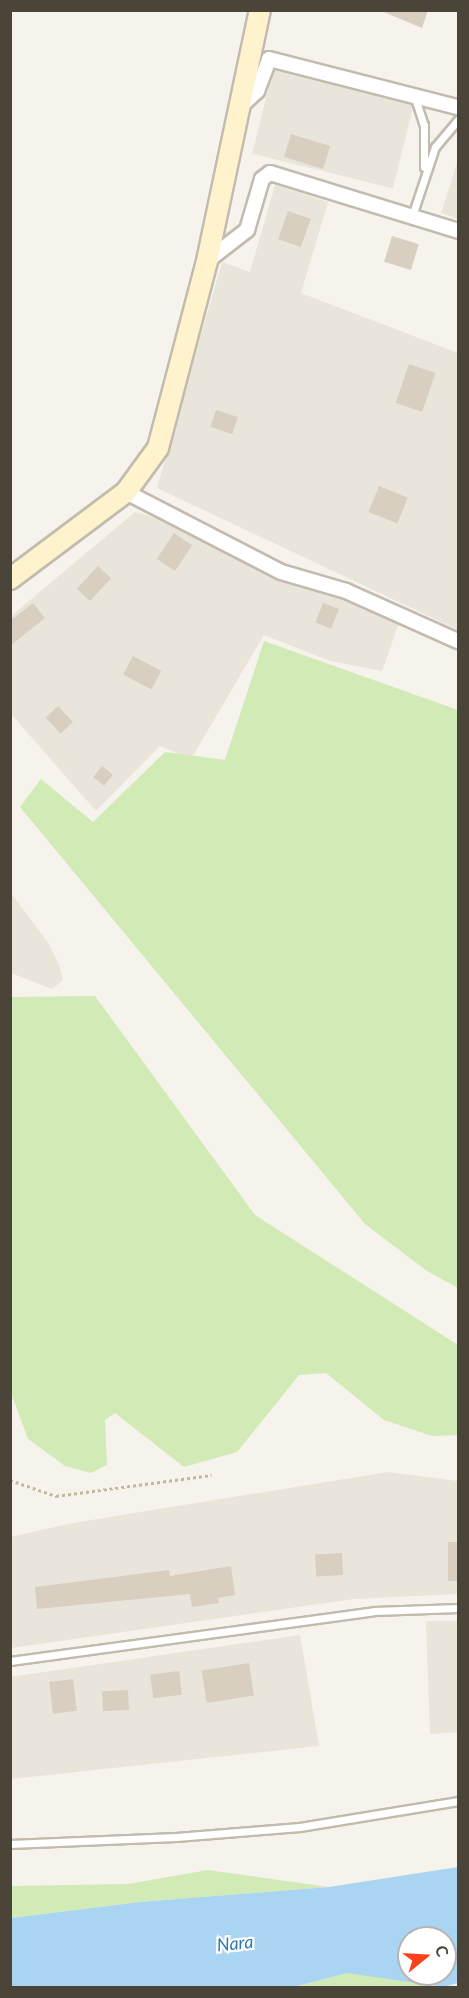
<!DOCTYPE html>
<html>
<head>
<meta charset="utf-8">
<style>
	body { margin:0 }
	#map { position:relative; width:469px; height:1998px; overflow:hidden; background:#f6f3ec; font-family:Lato,sans-serif }
	div>[style] { position:absolute }
	.residential>* { inset:0; background:#eae5da; transform-origin:0 0 }
	.green>* { inset:0; background:#d2eab5 }
	.water>* { inset:0; background:#a9d4f2 }
	.building>* { inset:0; background:#d8cfc1; transform-origin:0 0 }
	.path>* { height:3px; margin-top:-1.5px; transform-origin:0; background:repeating-linear-gradient(90deg,#c4b79f 0 3px,transparent 0 6px) }
	.roads { filter:drop-shadow(2px 0 #c2bbae) drop-shadow(-2px 0 #c2bbae) drop-shadow(0 2px #c2bbae) drop-shadow(0 -2px #c2bbae) }
	.service>* { height:7px; margin:-3.5px; padding:0 3.5px; transform-origin:3.5px; border-radius:3.5px; background:#fff }
	.minor>* { height:14px; margin:-7px; padding:0 7px; transform-origin:7px; border-radius:7px; background:#fff }
	.secondary>* { height:20px; margin:-10px; padding:0 10px; transform-origin:10px; border-radius:10px; background:#fff3cd }
	span { translate:-50% -50%; white-space:nowrap; text-align:center; line-height:1.15; -webkit-text-stroke:4.5px #fff; paint-order:stroke }
	.water-label { font-size:18px; color:#2e7ab2; font-style:italic }
	.frame { position:absolute; inset:0; border:12px solid #4b4439; pointer-events:none }
	.north { position:absolute; left:397px; top:1926px; width:60px; height:60px; box-sizing:border-box; background:#fff; border:2px solid #b7b4b0; border-radius:50%; rotate:72deg; font-size:16px; font-weight:700; line-height:24px; text-align:center; color:#4b4439 }
	.north::after { content:''; display:block; margin:auto; width:21px; height:27px; background:#fc3f1d; clip-path:polygon(50% 0,100% 100%,50% 72%,0 100%) }
</style>
</head>
<body>
<div id="map">
	<div class="residential">
		<div style="left:273px;top:70px;width:145px;height:86px;rotate:14deg"></div>
		<div style="clip-path:polygon(458px 160px,458px 219px,441px 213px)"></div>
		<div style="clip-path:polygon(275px 185px,328px 202px,301px 293px,458px 353px,458px 630px,157px 488px,222px 262px,250px 272px)"></div>
		<div style="clip-path:polygon(135px 512px,165px 521px,287px 582px,347px 596px,400px 620px,382px 671px,330px 661px,264px 635px,191px 759px,160px 746px,96px 811px,11px 714px,10px 617px)"></div>
		<div style="clip-path:polygon(11px 893px,49px 944px,59px 965px,63px 980px,52px 989px,11px 973px)"></div>
		<div style="clip-path:polygon(388px 1472px,458px 1481px,458px 1594px,354px 1599px,11px 1648px,10px 1537px,73px 1523px)"></div>
		<div style="clip-path:polygon(426px 1621px,458px 1621px,458px 1732px,430px 1734px)"></div>
		<div style="clip-path:polygon(300px 1635px,319px 1746px,11px 1779px,10px 1677px)"></div>
	</div>
	<div class="green">
		<div style="clip-path:polygon(264px 641px,458px 710px,458px 1288px,427px 1271px,365px 1224px,20px 807px,41px 779px,93px 822px,165px 752px,225px 760px)"></div>
		<div style="clip-path:polygon(95px 996px,255px 1215px,458px 1345px,458px 1435px,432px 1436px,384px 1420px,326px 1373px,299px 1375px,237px 1452px,184px 1467px,115px 1413px,105px 1420px,107px 1465px,91px 1473px,65px 1466px,28px 1439px,10px 1390px,11px 997px)"></div>
		<div style="clip-path:polygon(208px 1870px,329px 1887px,140px 1902px,11px 1918px,11px 1886px,128px 1884px)"></div>
		<div style="clip-path:polygon(347px 1973px,424px 1982px,433px 1987px,290px 1988px)"></div>
	</div>
	<div class="water">
		<div style="clip-path:polygon(evenodd,458px 1867px,458px 1983px,444px 1987px,347px 1973px,290px 1988px,11px 1987px,11px 1918px,140px 1902px,329px 1887px,458px 1867px,409px 1938px,445px 1938px,445px 1974px,409px 1974px,409px 1938px)"></div>
	</div>
	<div class="building">
		<div style="clip-path:polygon(379px 10px,428px 10px,422px 28px)"></div>
		<div style="left:291px;top:134px;width:41px;height:24px;rotate:17deg"></div>
		<div style="left:288px;top:211px;width:24px;height:30px;rotate:19deg"></div>
		<div style="left:392px;top:236px;width:28px;height:27px;rotate:17deg"></div>
		<div style="left:409px;top:364px;width:28px;height:41px;rotate:19deg"></div>
		<div style="left:216px;top:410px;width:23px;height:18px;rotate:18deg"></div>
		<div style="left:379px;top:486px;width:31px;height:28px;rotate:22deg"></div>
		<div style="left:174px;top:533px;width:22px;height:31px;rotate:34deg"></div>
		<div style="left:98px;top:566px;width:18px;height:31px;rotate:43deg"></div>
		<div style="clip-path:polygon(33px 603px,45px 618px,10px 646px,10px 621px)"></div>
		<div style="left:323px;top:603px;width:17px;height:21px;rotate:21deg"></div>
		<div style="left:133px;top:656px;width:32px;height:21px;rotate:28deg"></div>
		<div style="left:58px;top:706px;width:22px;height:17px;rotate:47deg"></div>
		<div style="left:102px;top:766px;width:14px;height:14px;rotate:39deg"></div>
		<div style="left:448px;top:1542px;width:11px;height:39px"></div>
		<div style="left:342px;top:1553px;width:22px;height:27px;rotate:87deg"></div>
		<div style="clip-path:polygon(231px 1566px,235px 1595px,218px 1598px,219px 1603px,192px 1607px,190px 1594px,37px 1609px,35px 1587px,169px 1570px,170px 1576px)"></div>
		<div style="left:249px;top:1663px;width:33px;height:48px;rotate:81deg"></div>
		<div style="left:179px;top:1671px;width:24px;height:29px;rotate:83deg"></div>
		<div style="left:73px;top:1679px;width:32px;height:24px;rotate:83deg"></div>
		<div style="left:128px;top:1690px;width:20px;height:26px;rotate:87deg"></div>
	</div>
	<div class="path">
		<div style="left:10px;top:1480px;width:49px;rotate:19.2deg"></div>
		<div style="left:56px;top:1496px;width:157px;rotate:-7.7deg"></div>
	</div>
	<div class="roads">
		<div class="service">
			<div style="left:414px;top:95px;width:32px;rotate:72deg"></div>
			<div style="left:424px;top:125px;width:42px;rotate:90deg"></div>
			<div style="left:412px;top:216px;width:73px;rotate:-71.6deg"></div>
			<div style="left:435px;top:147px;width:35px;rotate:-50deg"></div>
			<div style="left:10px;top:1661px;width:367px;rotate:-7.8deg"></div>
			<div style="left:374px;top:1611px;width:84px;rotate:-2deg"></div>
			<div style="left:10px;top:1844px;width:166px;rotate:-2.4deg"></div>
			<div style="left:176px;top:1837px;width:124px;rotate:-4.6deg"></div>
			<div style="left:300px;top:1827px;width:160px;rotate:-9.3deg"></div>
		</div>
		<div class="minor">
			<div style="left:242px;top:105px;width:21px;rotate:-43deg"></div>
			<div style="left:257px;top:91px;width:34px;rotate:-69deg"></div>
			<div style="left:269px;top:59px;width:195px;rotate:14.3deg"></div>
			<div style="left:207px;top:261px;width:51px;rotate:-37.8deg"></div>
			<div style="left:247px;top:230px;width:53px;rotate:-73.6deg"></div>
			<div style="left:262px;top:179px;width:10px;rotate:-37deg"></div>
			<div style="left:270px;top:173px;width:197px;rotate:17.1deg"></div>
			<div style="left:126px;top:492px;width:174px;rotate:27.3deg"></div>
			<div style="left:281px;top:572px;width:68px;rotate:16.3deg"></div>
			<div style="left:346px;top:591px;width:123px;rotate:24.1deg"></div>
		</div>
		<div class="secondary">
			<div style="left:10px;top:579px;width:145px;rotate:-36.9deg"></div>
			<div style="left:126px;top:492px;width:54px;rotate:-54deg"></div>
			<div style="left:158px;top:448px;width:193px;rotate:-75.3deg"></div>
			<div style="left:207px;top:261px;width:257px;rotate:-78.1deg"></div>
		</div>
	</div>
	<div class="water-label">
		<span style="left:235px;top:1943px;rotate:-6deg">Nara</span>
	</div>
	<div class="frame"></div>
	<div class="north">С</div>
</div>
</body>
</html>
